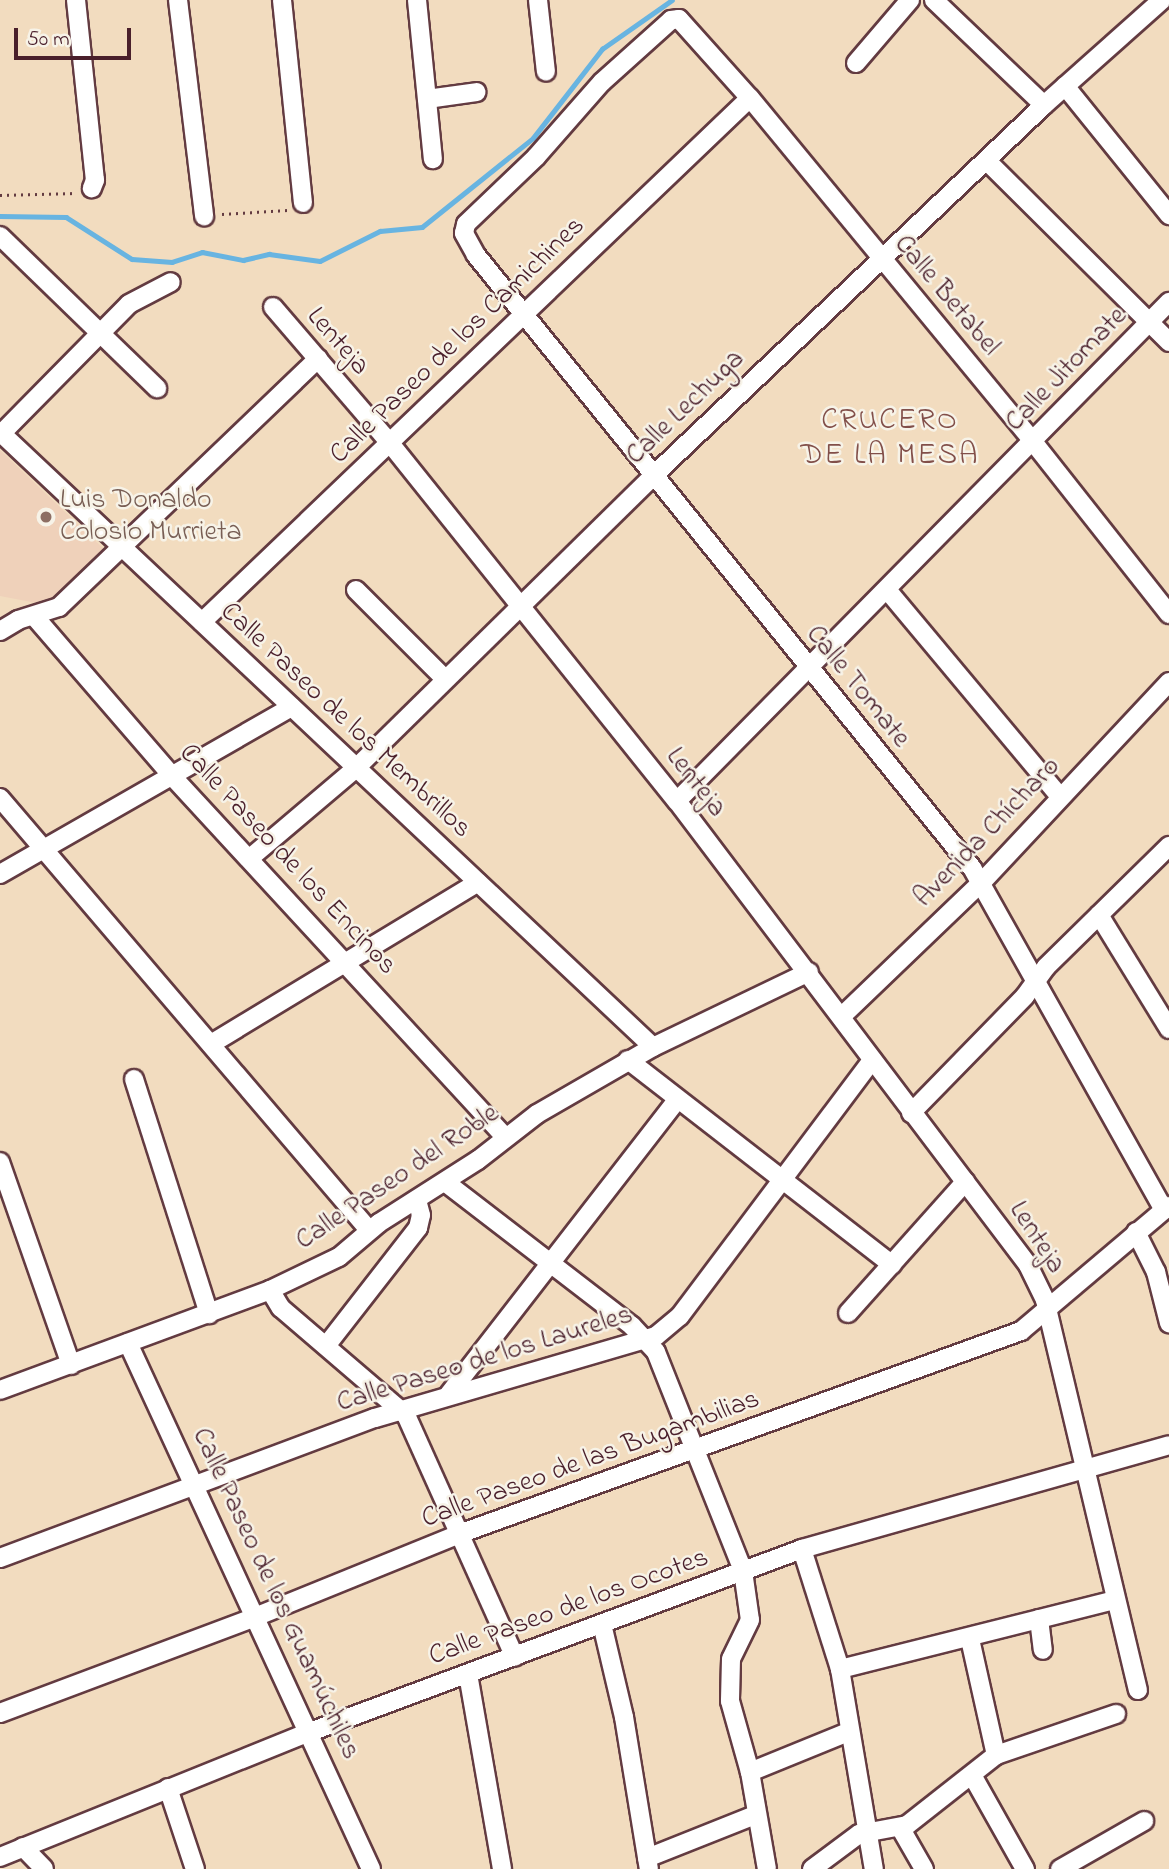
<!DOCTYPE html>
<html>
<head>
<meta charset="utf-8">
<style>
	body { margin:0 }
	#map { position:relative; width:1169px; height:1869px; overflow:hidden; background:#f2dcbf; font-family:"Indie Flower",sans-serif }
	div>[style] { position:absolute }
	.built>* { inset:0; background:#efd1ba }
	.stream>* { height:4.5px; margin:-2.25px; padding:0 2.25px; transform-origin:2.25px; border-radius:2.25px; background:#68b4e1 }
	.path>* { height:2.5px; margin-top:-1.25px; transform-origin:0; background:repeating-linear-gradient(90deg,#633b41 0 2px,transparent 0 7px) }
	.roads { filter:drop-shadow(2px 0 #633b41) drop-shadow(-2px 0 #633b41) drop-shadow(0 2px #633b41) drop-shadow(0 -2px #633b41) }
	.minor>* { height:18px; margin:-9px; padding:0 9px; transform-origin:9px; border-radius:9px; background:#fff }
	.dots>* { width:19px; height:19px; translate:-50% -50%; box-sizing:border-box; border:4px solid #f7f3e8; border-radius:50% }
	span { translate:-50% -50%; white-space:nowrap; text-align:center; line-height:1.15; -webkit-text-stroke:5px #f7f3e8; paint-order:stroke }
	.street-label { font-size:28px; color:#4a1f2b }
	.education-label { font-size:28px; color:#785e54 }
	.left { translate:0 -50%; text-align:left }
	.neighbourhood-label { font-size:30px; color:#824f49; letter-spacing:2px }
	.scale { position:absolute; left:14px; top:28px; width:117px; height:32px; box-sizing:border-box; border:4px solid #4a1f2b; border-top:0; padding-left:9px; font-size:21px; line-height:24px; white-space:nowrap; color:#4a1f2b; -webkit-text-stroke:5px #f7f3e8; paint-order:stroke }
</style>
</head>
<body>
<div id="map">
	<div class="built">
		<div style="clip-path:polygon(0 450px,106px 551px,47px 605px,0 596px)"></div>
	</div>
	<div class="stream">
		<div style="left:0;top:216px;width:66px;rotate:0.9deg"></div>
		<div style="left:66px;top:217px;width:78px;rotate:32.5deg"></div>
		<div style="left:132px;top:259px;width:40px;rotate:4.3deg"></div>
		<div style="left:172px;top:262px;width:32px;rotate:-18deg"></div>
		<div style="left:202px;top:252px;width:42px;rotate:11deg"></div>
		<div style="left:243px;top:260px;width:27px;rotate:-13deg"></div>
		<div style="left:269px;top:254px;width:51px;rotate:7.8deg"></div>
		<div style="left:320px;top:261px;width:67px;rotate:-26.6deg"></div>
		<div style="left:380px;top:231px;width:42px;rotate:-5.4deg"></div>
		<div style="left:422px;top:227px;width:142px;rotate:-38.7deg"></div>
		<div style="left:533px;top:138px;width:113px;rotate:-52.2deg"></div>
		<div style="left:602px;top:49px;width:85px;rotate:-35deg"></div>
	</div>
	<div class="path">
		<div style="left:0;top:195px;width:77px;rotate:-1.5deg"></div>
		<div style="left:222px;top:214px;width:66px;rotate:-3.5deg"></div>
	</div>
	<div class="roads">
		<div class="minor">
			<div style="left:76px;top:0;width:181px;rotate:84deg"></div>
			<div style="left:95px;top:180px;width:9px;rotate:111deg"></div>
			<div style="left:178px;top:0;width:218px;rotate:83.1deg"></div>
			<div style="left:282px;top:0;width:204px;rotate:84.1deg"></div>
			<div style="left:417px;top:0;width:160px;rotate:84.3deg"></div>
			<div style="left:538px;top:0;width:72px;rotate:83.7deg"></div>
			<div style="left:934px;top:0;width:152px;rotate:43.7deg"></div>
			<div style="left:856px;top:63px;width:83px;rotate:-49.4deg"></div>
			<div style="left:1065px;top:86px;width:166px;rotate:51.1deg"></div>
			<div style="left:427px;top:99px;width:50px;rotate:-8deg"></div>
			<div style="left:987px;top:161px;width:257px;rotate:44.8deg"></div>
			<div style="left:0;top:236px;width:219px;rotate:44.1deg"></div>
			<div style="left:273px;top:307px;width:178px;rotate:49.3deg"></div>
			<div style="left:389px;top:442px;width:460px;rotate:51.3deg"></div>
			<div style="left:677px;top:801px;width:582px;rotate:52.89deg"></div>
			<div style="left:1028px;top:1265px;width:39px;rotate:64deg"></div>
			<div style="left:1045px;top:1300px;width:401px;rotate:76.6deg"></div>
			<div style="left:0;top:432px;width:897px;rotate:43.28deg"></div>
			<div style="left:1px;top:434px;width:182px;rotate:-45.4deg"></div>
			<div style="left:129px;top:304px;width:47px;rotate:-27.6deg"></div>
			<div style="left:356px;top:590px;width:124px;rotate:45deg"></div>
			<div style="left:888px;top:591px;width:268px;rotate:50.1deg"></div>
			<div style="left:34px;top:616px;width:211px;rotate:49.2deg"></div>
			<div style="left:172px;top:776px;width:491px;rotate:47.3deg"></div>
			<div style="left:202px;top:622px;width:758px;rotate:-43.72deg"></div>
			<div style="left:0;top:631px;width:21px;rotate:-31deg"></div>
			<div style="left:18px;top:620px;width:43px;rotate:-17.6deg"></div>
			<div style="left:59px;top:607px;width:359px;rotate:-43.8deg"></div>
			<div style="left:0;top:798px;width:568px;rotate:49.5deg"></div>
			<div style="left:677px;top:801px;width:701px;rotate:-45.4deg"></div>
			<div style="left:250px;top:858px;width:139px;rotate:-40.3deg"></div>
			<div style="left:356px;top:768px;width:418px;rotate:-44.5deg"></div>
			<div style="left:654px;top:475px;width:538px;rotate:-43.49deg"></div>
			<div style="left:1044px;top:105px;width:158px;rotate:-41.7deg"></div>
			<div style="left:0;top:874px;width:336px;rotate:-29.8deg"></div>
			<div style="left:1099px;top:915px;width:134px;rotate:58.4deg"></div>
			<div style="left:841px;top:1017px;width:195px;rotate:-43.8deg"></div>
			<div style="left:982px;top:882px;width:274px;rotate:-46.9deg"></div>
			<div style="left:211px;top:1044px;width:312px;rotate:-31.2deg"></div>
			<div style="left:628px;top:1060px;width:334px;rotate:37.8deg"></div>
			<div style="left:134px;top:1079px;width:247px;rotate:72.3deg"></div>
			<div style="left:911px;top:1113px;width:163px;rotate:-45.7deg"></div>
			<div style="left:1025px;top:996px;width:36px;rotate:-54deg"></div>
			<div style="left:1046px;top:967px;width:173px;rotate:-44.5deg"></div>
			<div style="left:0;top:1162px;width:215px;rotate:70.7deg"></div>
			<div style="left:445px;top:1182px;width:236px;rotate:37.6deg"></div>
			<div style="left:632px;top:1326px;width:35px;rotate:47deg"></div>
			<div style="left:656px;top:1352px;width:236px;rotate:68.3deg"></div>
			<div style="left:743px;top:1571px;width:49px;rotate:81.9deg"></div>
			<div style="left:750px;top:1620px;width:43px;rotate:116deg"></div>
			<div style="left:731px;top:1659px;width:42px;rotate:91.4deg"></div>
			<div style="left:730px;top:1701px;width:74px;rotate:74.3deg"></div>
			<div style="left:750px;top:1772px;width:98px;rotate:80.1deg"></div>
			<div style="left:1164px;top:1210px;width:392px;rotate:-119.3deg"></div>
			<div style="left:972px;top:868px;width:789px;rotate:-128.98deg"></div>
			<div style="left:476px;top:255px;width:25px;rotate:-119deg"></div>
			<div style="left:464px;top:233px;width:9px;rotate:-77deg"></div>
			<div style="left:466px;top:224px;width:97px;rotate:-43.7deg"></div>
			<div style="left:536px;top:157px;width:100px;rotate:-48.7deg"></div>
			<div style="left:602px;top:82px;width:93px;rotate:-41.9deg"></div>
			<div style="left:671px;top:20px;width:8px;rotate:-7deg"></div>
			<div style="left:679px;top:19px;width:106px;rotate:48.1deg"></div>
			<div style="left:750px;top:98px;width:447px;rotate:50.5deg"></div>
			<div style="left:1034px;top:443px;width:218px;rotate:51.7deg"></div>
			<div style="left:1136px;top:1232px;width:45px;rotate:63.4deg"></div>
			<div style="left:1156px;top:1272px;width:53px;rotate:75.7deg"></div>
			<div style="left:270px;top:1290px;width:21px;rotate:59deg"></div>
			<div style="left:281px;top:1308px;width:165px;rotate:40.6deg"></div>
			<div style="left:406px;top:1415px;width:265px;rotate:65.8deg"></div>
			<div style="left:848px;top:1313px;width:176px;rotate:-48.2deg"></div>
			<div style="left:128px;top:1343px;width:579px;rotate:65.2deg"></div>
			<div style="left:326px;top:1346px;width:150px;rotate:-52.1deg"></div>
			<div style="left:418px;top:1228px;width:13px;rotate:-77deg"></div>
			<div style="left:421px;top:1215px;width:16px;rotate:-105deg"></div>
			<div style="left:0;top:1390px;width:288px;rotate:-20.3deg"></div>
			<div style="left:270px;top:1290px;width:76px;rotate:-25.6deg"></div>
			<div style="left:339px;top:1257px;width:52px;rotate:-40.4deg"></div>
			<div style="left:379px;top:1223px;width:117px;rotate:-32.5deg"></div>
			<div style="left:478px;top:1160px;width:75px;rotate:-37.9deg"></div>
			<div style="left:537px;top:1114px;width:134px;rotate:-30deg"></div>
			<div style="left:653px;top:1047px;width:173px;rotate:-25.7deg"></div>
			<div style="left:449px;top:1394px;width:372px;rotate:-52.2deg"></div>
			<div style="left:802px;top:1549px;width:126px;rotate:72.4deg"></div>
			<div style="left:840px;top:1669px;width:203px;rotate:80.4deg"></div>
			<div style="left:0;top:1558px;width:400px;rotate:-20.5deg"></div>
			<div style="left:375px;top:1418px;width:293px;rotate:-16.3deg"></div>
			<div style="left:656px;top:1336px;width:31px;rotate:-40deg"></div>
			<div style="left:680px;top:1316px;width:320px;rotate:-53.1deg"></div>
			<div style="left:1039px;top:1619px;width:31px;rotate:83deg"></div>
			<div style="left:602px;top:1624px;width:96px;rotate:76.7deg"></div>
			<div style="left:624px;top:1717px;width:154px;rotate:80.7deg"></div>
			<div style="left:970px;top:1639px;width:119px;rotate:77.4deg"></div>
			<div style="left:840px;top:1669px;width:284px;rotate:-14.1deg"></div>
			<div style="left:468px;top:1674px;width:198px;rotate:80.1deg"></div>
			<div style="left:0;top:1713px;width:272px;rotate:-20.6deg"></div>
			<div style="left:255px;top:1617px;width:220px;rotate:-22.1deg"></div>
			<div style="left:459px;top:1534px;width:598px;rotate:-19.86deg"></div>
			<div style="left:1021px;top:1331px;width:194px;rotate:-40.2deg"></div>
			<div style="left:750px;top:1772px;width:106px;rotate:-22.2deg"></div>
			<div style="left:972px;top:1775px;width:108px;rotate:60.6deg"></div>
			<div style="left:168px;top:1788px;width:85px;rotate:71.6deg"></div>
			<div style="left:901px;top:1829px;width:46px;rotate:60.1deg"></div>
			<div style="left:23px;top:1847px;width:30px;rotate:46deg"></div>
			<div style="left:0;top:1857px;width:334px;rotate:-22deg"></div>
			<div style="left:310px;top:1732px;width:525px;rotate:-20.4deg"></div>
			<div style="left:802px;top:1549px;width:381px;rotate:-15.8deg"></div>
			<div style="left:647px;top:1858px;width:116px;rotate:-21.7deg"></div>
			<div style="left:812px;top:1869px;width:59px;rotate:-36.7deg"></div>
			<div style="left:859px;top:1834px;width:49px;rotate:-10.6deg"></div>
			<div style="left:907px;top:1825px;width:113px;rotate:-38.2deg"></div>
			<div style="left:996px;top:1755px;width:127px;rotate:-18.9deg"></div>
			<div style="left:1060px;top:1869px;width:97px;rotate:-29.7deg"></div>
		</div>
	</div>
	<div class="dots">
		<div style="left:46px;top:517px;background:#8d6e63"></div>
	</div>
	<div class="street-label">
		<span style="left:946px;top:296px;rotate:50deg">Calle Betabel</span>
		<span style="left:458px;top:341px;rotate:-44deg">Calle Paseo de los Camichines</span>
		<span style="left:337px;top:342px;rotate:49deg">Lenteja</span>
		<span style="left:1067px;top:370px;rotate:-46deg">Calle Jitomate</span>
		<span style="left:686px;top:408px;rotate:-44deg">Calle Lechuga</span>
		<span style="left:857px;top:687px;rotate:51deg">Calle Tomate</span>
		<span style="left:345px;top:721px;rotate:43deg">Calle Paseo de los Membrillos</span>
		<span style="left:695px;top:783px;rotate:52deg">Lenteja</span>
		<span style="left:988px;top:833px;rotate:-46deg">Avenida Chícharo</span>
		<span style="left:287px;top:860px;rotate:47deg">Calle Paseo de los Encinos</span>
		<span style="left:398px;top:1178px;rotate:-34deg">Calle Paseo del Roble</span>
		<span style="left:1036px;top:1238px;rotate:57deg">Lenteja</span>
		<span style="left:485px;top:1360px;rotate:-17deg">Calle Paseo de los Laureles</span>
		<span style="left:591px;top:1460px;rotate:-20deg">Calle Paseo de las Bugambilias</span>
		<span style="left:275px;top:1594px;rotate:65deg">Calle Paseo de los Guamúchiles</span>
		<span style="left:569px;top:1608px;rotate:-20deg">Calle Paseo de los Ocotes</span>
	</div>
	<div class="education-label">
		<span class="left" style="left:60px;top:517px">Luis Donaldo<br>Colosio Murrieta</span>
	</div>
	<div class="neighbourhood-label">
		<span style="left:890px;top:438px">CRUCERO<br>DE LA MESA</span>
	</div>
	<div class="scale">50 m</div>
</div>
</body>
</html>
